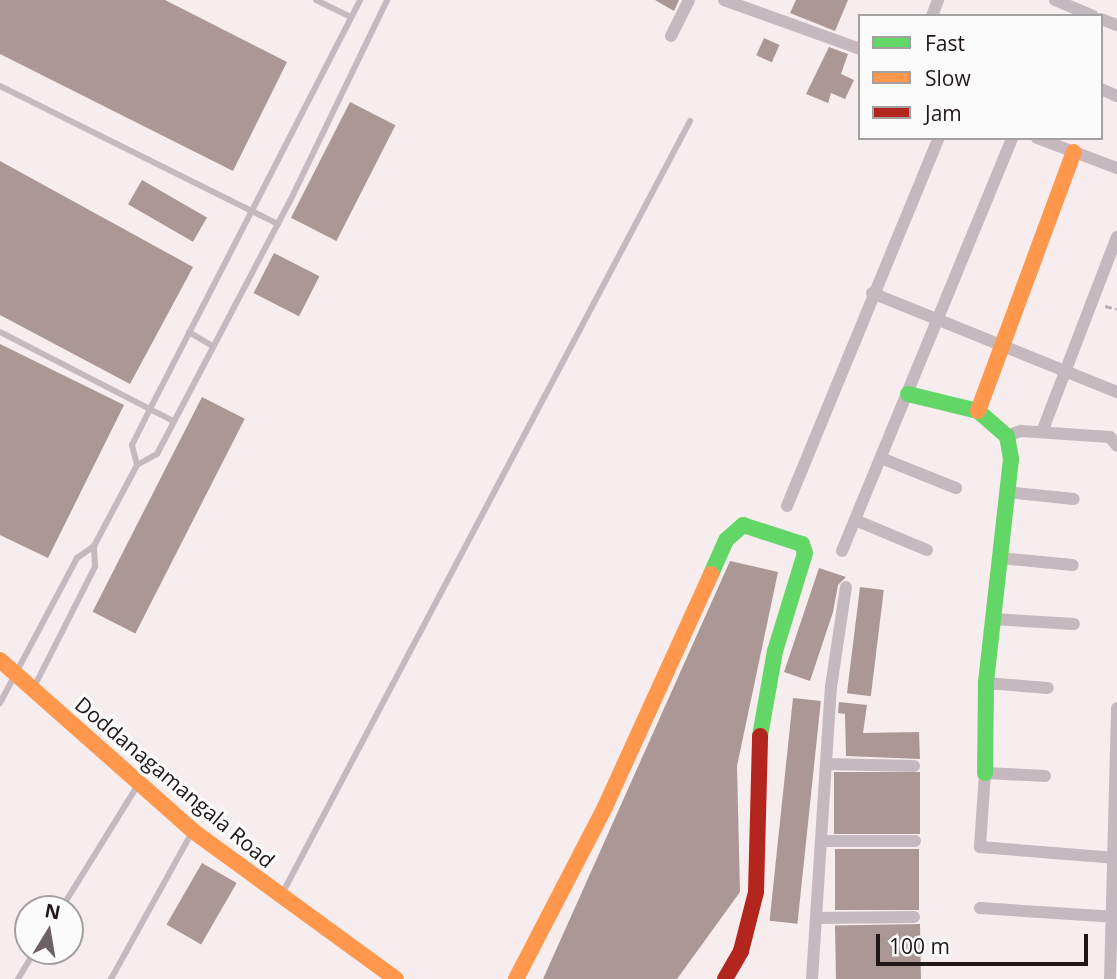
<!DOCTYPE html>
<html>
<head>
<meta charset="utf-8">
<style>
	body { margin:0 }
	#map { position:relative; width:1117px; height:979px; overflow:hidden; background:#f7ecee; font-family:"Open Sans",sans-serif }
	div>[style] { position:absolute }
	.building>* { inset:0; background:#ab9795; transform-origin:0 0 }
	.path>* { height:2.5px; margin-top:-1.25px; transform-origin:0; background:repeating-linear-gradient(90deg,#bab0b4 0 7px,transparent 0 10.5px) }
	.lane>* { height:6px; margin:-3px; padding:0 3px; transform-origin:3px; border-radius:3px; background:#c5b9bf }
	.street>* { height:12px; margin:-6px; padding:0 6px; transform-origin:6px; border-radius:6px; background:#c5b9bf }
	.fast>* { height:16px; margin:-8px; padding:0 8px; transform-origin:8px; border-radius:8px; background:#63d668 }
	.slow>* { height:16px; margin:-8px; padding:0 8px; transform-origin:8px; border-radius:8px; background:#ff974d }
	.jam>* { height:16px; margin:-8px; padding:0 8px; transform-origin:8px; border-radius:8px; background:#b3261e }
	span { translate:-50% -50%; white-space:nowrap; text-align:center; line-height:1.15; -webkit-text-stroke:7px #fbfbfb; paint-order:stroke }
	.street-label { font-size:21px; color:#211618 }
	.legend { position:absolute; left:858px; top:14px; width:245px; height:126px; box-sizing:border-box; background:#fbfbfb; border:2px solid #a49fa0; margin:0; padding:9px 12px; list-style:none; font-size:21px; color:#211618 }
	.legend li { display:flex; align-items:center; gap:14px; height:35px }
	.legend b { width:35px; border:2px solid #a49fa0 }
	.north { position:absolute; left:14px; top:895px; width:70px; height:70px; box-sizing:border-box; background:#fbfbfb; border:2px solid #a49fa0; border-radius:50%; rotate:11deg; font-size:19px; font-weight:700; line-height:28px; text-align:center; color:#211618 }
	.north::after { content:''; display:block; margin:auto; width:24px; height:32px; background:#6c6163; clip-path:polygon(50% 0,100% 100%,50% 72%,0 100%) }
	.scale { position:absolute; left:876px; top:934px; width:212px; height:32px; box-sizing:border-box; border:4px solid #211618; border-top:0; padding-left:9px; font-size:21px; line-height:24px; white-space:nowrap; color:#211618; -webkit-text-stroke:5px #fbfbfb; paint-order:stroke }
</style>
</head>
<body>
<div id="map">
	<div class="building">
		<div style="clip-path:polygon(0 0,165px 0,287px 62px,233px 171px,0 54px)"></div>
		<div style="clip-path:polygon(655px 0,679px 0,674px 11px)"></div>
		<div style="clip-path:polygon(796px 0,848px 0,835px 31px,790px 13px)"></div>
		<div style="left:764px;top:38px;width:17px;height:19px;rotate:24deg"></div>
		<div style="clip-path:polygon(829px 47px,848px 54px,841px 74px,854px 80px,845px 99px,831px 93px,828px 103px,806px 94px)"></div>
		<div style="left:350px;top:102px;width:51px;height:130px;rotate:27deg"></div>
		<div style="clip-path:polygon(0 161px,193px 267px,130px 384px,0 315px)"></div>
		<div style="left:142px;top:180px;width:75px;height:28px;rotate:30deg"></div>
		<div style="left:274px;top:253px;width:51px;height:45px;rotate:27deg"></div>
		<div style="clip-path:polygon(0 344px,124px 405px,48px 558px,0 535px)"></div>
		<div style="left:202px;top:397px;width:48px;height:241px;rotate:27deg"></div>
		<div style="clip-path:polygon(730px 561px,778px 572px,737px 766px,740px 892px,677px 979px,543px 979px)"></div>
		<div style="clip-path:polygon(819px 568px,846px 577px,838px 585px,833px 612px,810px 681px,784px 672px)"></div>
		<div style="left:860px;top:587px;width:24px;height:107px;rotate:7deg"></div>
		<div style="left:793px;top:698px;width:28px;height:224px;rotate:6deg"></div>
		<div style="clip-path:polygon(839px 702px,867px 705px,863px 733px,919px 732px,920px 759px,846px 756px,845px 714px,838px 713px)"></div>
		<div style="left:920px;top:772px;width:62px;height:86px;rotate:90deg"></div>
		<div style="left:919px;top:849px;width:61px;height:84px;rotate:90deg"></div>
		<div style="left:202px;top:863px;width:40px;height:71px;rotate:30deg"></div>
		<div style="left:920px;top:924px;width:55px;height:85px;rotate:89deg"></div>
	</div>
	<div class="path">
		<div style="left:1105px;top:306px;width:12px;rotate:14deg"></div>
	</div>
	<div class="lane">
		<div style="left:316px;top:0;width:39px;rotate:26deg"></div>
		<div style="left:0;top:86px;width:310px;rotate:26.4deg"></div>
		<div style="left:0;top:332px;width:195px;rotate:27.2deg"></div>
		<div style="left:189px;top:332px;width:27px;rotate:31deg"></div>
		<div style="left:137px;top:465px;width:21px;rotate:-104deg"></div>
		<div style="left:132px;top:445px;width:40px;rotate:-63.4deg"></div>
		<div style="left:150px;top:409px;width:460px;rotate:-62.8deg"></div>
		<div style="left:34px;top:687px;width:135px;rotate:-63.1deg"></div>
		<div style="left:95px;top:567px;width:21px;rotate:-93deg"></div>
		<div style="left:0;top:703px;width:164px;rotate:-62deg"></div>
		<div style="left:77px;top:558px;width:21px;rotate:-35deg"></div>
		<div style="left:94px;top:546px;width:92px;rotate:-62deg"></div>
		<div style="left:137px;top:465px;width:23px;rotate:-29deg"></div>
		<div style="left:157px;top:454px;width:286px;rotate:-62.3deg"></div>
		<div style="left:290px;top:201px;width:223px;rotate:-64.2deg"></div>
		<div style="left:283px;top:892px;width:872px;rotate:-62.17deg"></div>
		<div style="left:61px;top:909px;width:146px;rotate:-58.2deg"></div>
		<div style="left:18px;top:979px;width:33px;rotate:-59deg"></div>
		<div style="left:111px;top:979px;width:166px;rotate:-61.1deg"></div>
	</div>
	<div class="street">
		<div style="left:724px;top:0;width:145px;rotate:19.8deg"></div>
		<div style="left:1055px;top:0;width:41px;rotate:22.8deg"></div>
		<div style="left:932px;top:16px;width:17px;rotate:-69deg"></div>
		<div style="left:1101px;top:19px;width:17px;rotate:21deg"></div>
		<div style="left:671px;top:36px;width:40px;rotate:-63.4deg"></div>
		<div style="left:1101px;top:89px;width:17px;rotate:24deg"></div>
		<div style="left:1037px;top:138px;width:85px;rotate:20.6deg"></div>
		<div style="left:872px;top:293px;width:264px;rotate:22deg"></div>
		<div style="left:1042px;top:432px;width:209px;rotate:-69deg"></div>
		<div style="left:1007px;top:436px;width:15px;rotate:-20deg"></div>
		<div style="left:1021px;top:431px;width:89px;rotate:3.9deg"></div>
		<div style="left:1110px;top:437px;width:11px;rotate:52deg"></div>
		<div style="left:881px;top:458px;width:81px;rotate:21.8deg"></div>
		<div style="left:1007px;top:492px;width:67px;rotate:6deg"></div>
		<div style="left:787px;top:506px;width:398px;rotate:-67.6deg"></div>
		<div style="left:855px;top:520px;width:78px;rotate:22.6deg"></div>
		<div style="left:842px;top:551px;width:447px;rotate:-67.6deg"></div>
		<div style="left:1000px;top:558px;width:73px;rotate:5.5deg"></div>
		<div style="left:993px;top:619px;width:81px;rotate:3.5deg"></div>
		<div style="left:986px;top:683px;width:62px;rotate:4.6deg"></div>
		<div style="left:826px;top:764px;width:88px;rotate:1.3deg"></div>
		<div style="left:1045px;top:776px;width:60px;rotate:-177.1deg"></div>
		<div style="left:985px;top:773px;width:74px;rotate:93.9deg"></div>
		<div style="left:980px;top:847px;width:137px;rotate:4.6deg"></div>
		<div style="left:822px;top:841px;width:93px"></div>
		<div style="left:980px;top:908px;width:137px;rotate:3.8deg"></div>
		<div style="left:817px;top:918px;width:97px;rotate:-0.6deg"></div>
		<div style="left:812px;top:979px;width:293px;rotate:-86.3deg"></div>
		<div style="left:831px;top:687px;width:101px;rotate:-81.5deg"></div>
		<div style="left:1110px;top:979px;width:271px;rotate:-88.5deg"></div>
	</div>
	<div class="fast">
		<div style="left:908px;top:394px;width:72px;rotate:13.7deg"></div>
		<div style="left:978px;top:411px;width:38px;rotate:41deg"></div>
		<div style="left:1007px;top:436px;width:23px;rotate:80deg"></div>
		<div style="left:1011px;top:459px;width:225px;rotate:96.4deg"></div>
		<div style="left:986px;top:683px;width:90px;rotate:90.6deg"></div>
		<div style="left:711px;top:574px;width:37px;rotate:-66deg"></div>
		<div style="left:726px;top:540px;width:23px;rotate:-41deg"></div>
		<div style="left:743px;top:525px;width:62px;rotate:17.9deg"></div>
		<div style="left:802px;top:544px;width:9px;rotate:72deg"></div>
		<div style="left:805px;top:553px;width:102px;rotate:107deg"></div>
		<div style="left:775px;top:651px;width:86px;rotate:100deg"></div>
	</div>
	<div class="slow">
		<div style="left:978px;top:411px;width:276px;rotate:-69.7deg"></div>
		<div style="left:0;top:660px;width:258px;rotate:41.5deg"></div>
		<div style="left:193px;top:831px;width:251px;rotate:36.1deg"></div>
		<div style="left:516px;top:979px;width:194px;rotate:-62.6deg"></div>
		<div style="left:605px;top:807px;width:256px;rotate:-65.5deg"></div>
	</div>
	<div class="jam">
		<div style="left:725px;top:979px;width:32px;rotate:-60deg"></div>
		<div style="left:741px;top:951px;width:61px;rotate:-75.7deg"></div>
		<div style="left:756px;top:892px;width:156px;rotate:-88.5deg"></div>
	</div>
	<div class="street-label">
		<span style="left:175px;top:782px;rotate:40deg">Doddanagamangala Road</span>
	</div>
	<ul class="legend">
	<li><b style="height:9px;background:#63d668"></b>Fast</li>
	<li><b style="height:9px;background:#ff974d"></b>Slow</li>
	<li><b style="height:9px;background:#b3261e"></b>Jam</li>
	</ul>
	<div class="north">N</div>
	<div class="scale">100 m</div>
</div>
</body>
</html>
